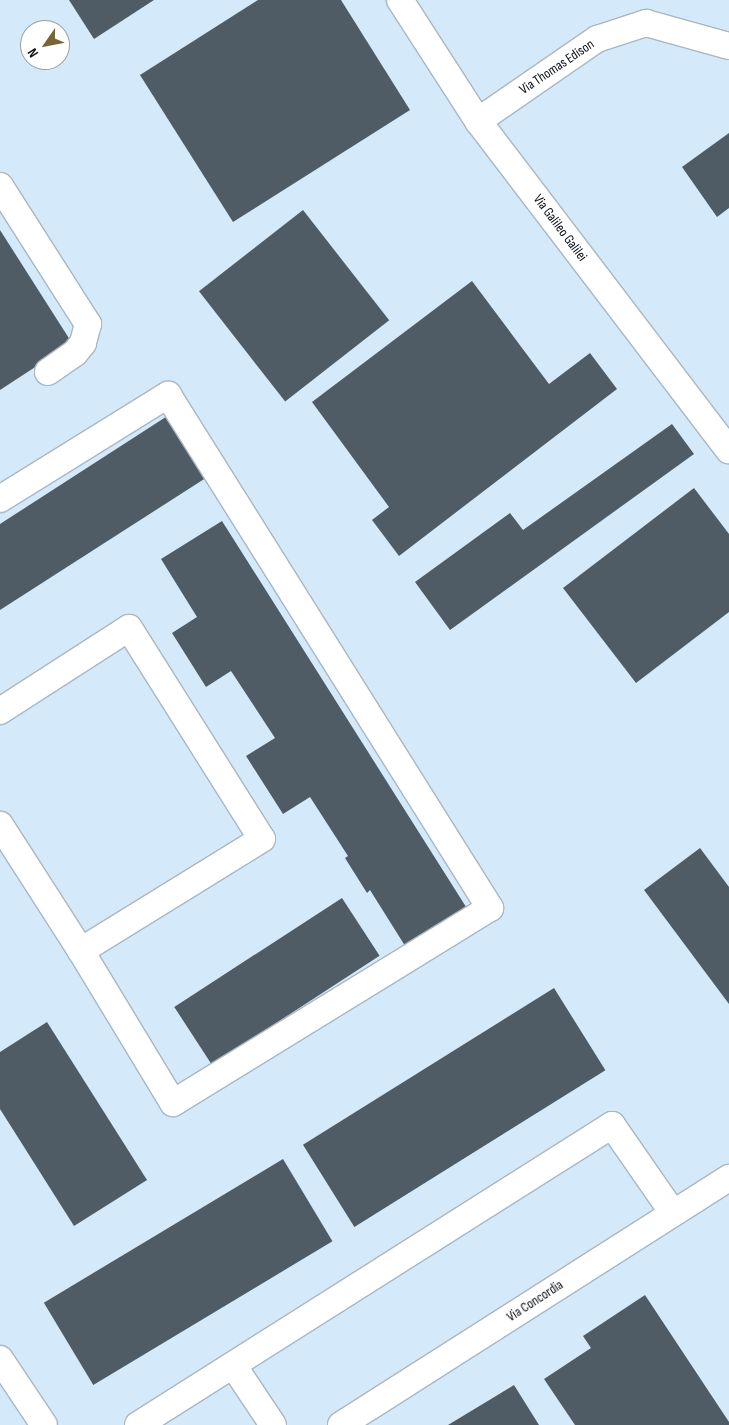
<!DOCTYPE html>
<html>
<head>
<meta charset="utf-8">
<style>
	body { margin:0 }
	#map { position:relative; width:729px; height:1425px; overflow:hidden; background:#e9f5fe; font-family:"Sofia Sans Condensed",sans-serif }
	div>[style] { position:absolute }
	.built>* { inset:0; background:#d4eafa }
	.building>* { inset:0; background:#4f5c65; transform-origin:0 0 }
	.roads { filter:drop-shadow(1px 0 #a9b7c2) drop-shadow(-1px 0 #a9b7c2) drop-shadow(0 1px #a9b7c2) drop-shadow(0 -1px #a9b7c2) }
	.minor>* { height:26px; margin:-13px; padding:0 13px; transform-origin:13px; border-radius:13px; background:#fff }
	span { translate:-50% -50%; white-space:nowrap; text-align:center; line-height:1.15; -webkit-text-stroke:5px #fff; paint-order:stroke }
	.street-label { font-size:14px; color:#0b1014 }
	.north { position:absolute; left:20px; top:20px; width:50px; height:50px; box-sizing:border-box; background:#fff; border:1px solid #9d9fa1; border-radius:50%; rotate:237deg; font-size:14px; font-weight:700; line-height:20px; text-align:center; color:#0b1014 }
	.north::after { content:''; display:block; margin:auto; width:18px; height:22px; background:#776634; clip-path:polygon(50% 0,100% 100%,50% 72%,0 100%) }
</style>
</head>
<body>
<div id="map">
	<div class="built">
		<div style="clip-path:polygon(evenodd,0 0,729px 0,729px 1425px,0 1425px,0 0,30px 30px,60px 30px,60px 60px,30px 60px,30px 30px)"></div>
	</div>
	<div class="building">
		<div style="clip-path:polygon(69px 0,154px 0,94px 39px)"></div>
		<div style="clip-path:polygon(258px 0,341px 0,410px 110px,233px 222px,140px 75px)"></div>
		<div style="clip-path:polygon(729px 133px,729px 208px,717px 217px,682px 167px)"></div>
		<div style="left:303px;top:210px;width:140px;height:132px;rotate:52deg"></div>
		<div style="clip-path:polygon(0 230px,72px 343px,0 390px)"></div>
		<div style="clip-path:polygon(472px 281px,549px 384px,590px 353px,617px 389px,399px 556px,372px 520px,389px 507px,312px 402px)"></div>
		<div style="clip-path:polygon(172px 413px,212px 474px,0 610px,0 524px)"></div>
		<div style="clip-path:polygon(672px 424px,694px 454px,450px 630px,415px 582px,510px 513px,523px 530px)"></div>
		<div style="clip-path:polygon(694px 488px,729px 534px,729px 612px,636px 683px,563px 588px)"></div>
		<div style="clip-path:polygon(222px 521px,468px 910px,407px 949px,370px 890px,367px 893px,345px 858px,348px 856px,310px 797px,283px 814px,246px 756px,275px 738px,231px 671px,206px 687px,172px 633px,197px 617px,161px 559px)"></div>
		<div style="clip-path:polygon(700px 848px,729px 887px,729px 1004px,644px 890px)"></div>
		<div style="left:342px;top:898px;width:69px;height:200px;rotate:57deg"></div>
		<div style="left:554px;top:988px;width:97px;height:296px;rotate:58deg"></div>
		<div style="clip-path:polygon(47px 1022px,147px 1180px,74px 1226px,0 1109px,0 1052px)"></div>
		<div style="left:283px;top:1159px;width:96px;height:279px;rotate:59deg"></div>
		<div style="clip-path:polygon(645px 1295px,729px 1422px,729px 1425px,575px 1425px,544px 1379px,591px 1348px,583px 1336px)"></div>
		<div style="clip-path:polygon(514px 1385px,539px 1425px,448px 1425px)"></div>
	</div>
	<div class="roads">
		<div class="minor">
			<div style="left:400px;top:0;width:144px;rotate:57.2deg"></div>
			<div style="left:478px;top:121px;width:414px;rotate:52.7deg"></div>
			<div style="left:478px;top:121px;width:145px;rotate:-34.6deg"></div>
			<div style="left:597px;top:39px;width:52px;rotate:-18.1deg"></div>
			<div style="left:646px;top:23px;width:86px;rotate:15.5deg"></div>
			<div style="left:0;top:186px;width:164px;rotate:57.5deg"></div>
			<div style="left:88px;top:324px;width:20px;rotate:105deg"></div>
			<div style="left:83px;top:343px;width:13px;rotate:129deg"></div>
			<div style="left:75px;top:353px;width:33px;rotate:145deg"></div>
			<div style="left:0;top:499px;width:198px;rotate:-31.8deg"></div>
			<div style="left:168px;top:395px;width:606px;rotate:57.88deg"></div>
			<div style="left:490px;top:908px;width:372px;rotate:148.4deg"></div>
			<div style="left:173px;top:1103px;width:178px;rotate:-121.2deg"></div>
			<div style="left:0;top:711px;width:153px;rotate:-32.8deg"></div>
			<div style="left:129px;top:628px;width:249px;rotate:57.8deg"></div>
			<div style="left:262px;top:839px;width:213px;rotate:148.3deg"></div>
			<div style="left:81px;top:951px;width:150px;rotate:-122.7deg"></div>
			<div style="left:0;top:1359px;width:79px;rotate:56.3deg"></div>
			<div style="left:233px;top:1365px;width:72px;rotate:56.3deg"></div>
			<div style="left:138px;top:1425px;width:561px;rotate:-32.33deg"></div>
			<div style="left:612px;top:1125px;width:107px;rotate:55.3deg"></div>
			<div style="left:341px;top:1425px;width:460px;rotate:-32.5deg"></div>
		</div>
	</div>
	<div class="street-label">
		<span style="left:557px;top:67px;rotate:-34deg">Via Thomas Edison</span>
		<span style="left:560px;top:228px;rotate:53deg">Via Galileo Galilei</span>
		<span style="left:535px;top:1301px;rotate:-33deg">Via Concordia</span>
	</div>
	<div class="north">N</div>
</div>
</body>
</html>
